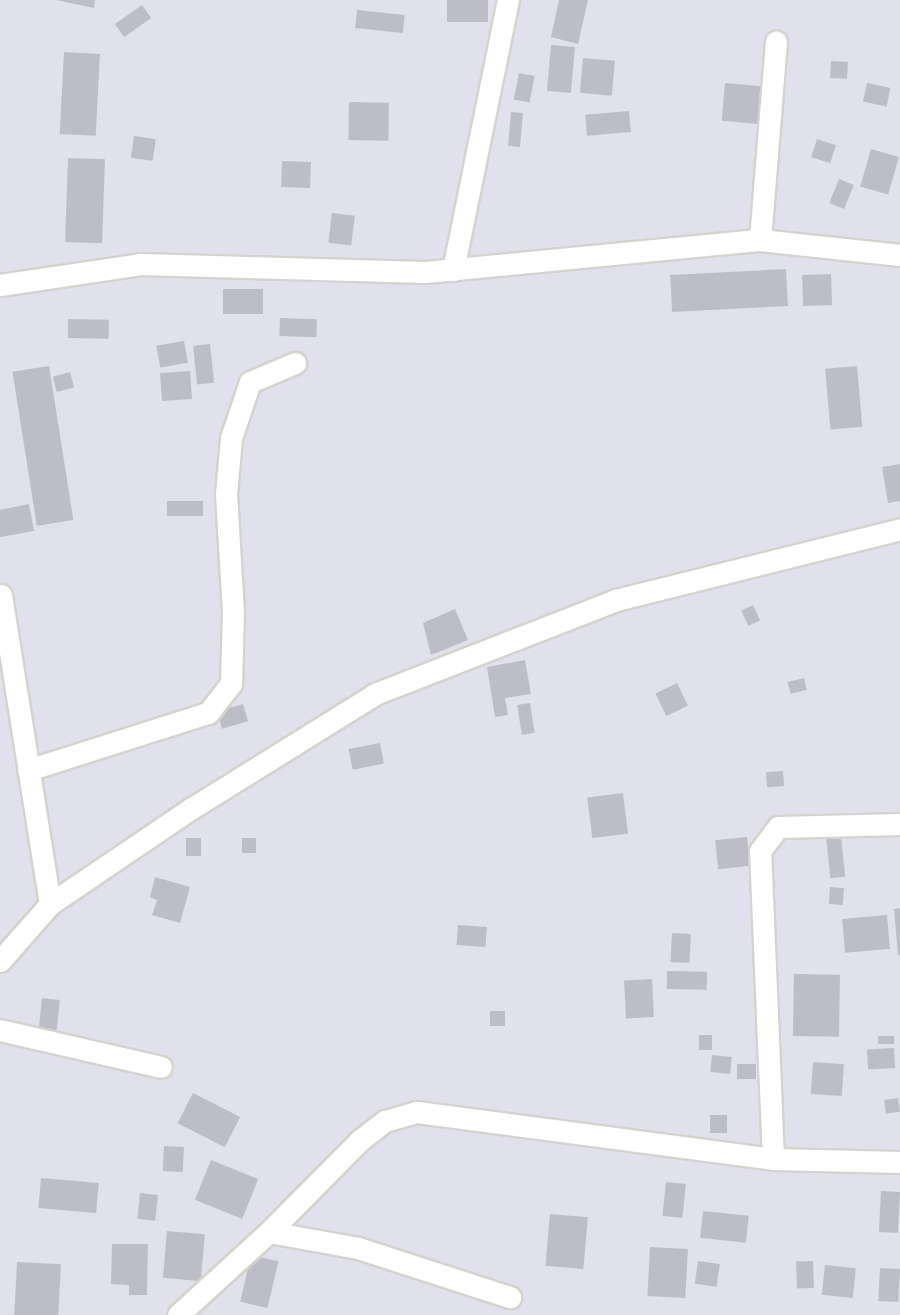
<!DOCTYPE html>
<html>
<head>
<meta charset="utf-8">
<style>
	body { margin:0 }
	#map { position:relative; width:900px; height:1315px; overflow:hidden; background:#e1e0ed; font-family:"Archivo Narrow",sans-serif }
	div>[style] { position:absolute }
	.building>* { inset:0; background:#bdbdc7; transform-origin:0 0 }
	.roads { filter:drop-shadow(2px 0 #d4d4cc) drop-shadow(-2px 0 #d4d4cc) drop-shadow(0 2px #d4d4cc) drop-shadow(0 -2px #d4d4cc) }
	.street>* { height:21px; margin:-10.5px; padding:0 10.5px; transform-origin:10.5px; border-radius:10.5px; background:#fff }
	span { translate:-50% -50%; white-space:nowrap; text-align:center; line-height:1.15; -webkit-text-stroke:5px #fff; paint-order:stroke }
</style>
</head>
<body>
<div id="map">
	<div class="building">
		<div style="clip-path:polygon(56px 0,95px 0,94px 8px)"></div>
		<div style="left:447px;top:0;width:41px;height:22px"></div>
		<div style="clip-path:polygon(559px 0,588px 0,578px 44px,551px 37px)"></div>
		<div style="left:142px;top:5px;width:16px;height:33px;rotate:55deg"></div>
		<div style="left:357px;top:10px;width:48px;height:18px;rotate:6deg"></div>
		<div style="left:551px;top:45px;width:24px;height:46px;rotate:5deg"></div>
		<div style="left:64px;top:52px;width:36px;height:82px;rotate:3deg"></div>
		<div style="left:583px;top:58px;width:32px;height:35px;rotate:5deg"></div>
		<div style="left:831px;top:61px;width:17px;height:17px;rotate:3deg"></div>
		<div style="left:519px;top:73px;width:16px;height:27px;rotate:11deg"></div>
		<div style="left:725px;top:83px;width:36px;height:38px;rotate:5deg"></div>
		<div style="left:867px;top:83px;width:24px;height:19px;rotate:12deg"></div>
		<div style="left:349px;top:102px;width:40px;height:38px;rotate:1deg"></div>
		<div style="left:629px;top:111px;width:21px;height:44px;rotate:85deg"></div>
		<div style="left:511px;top:112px;width:12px;height:34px;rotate:5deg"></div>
		<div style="left:134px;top:136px;width:22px;height:22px;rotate:8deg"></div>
		<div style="left:817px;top:139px;width:20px;height:19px;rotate:18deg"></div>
		<div style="left:871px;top:149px;width:29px;height:39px;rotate:16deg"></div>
		<div style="left:68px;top:158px;width:37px;height:84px;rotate:2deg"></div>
		<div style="left:282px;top:161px;width:29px;height:26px;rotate:2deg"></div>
		<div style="left:839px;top:179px;width:16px;height:26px;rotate:22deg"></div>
		<div style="left:332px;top:213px;width:23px;height:30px;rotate:7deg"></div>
		<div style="left:786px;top:269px;width:37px;height:116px;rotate:87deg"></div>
		<div style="left:831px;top:274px;width:31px;height:29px;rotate:88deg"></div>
		<div style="left:223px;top:289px;width:40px;height:25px"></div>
		<div style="left:280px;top:318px;width:37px;height:18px;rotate:2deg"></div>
		<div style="left:68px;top:319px;width:41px;height:19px;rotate:1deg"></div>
		<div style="left:184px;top:341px;width:22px;height:28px;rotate:80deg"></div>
		<div style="left:210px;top:344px;width:39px;height:17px;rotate:84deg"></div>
		<div style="left:49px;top:366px;width:156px;height:37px;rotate:81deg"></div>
		<div style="left:857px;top:366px;width:61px;height:32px;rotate:85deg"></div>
		<div style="left:190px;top:371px;width:28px;height:30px;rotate:86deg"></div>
		<div style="left:70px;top:372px;width:16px;height:18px;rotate:75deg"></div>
		<div style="clip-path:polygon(900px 464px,900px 501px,888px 503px,882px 467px)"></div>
		<div style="left:167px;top:501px;width:36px;height:15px"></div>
		<div style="clip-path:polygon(29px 504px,34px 531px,0 537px,0 510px)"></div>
		<div style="left:753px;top:605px;width:17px;height:13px;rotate:65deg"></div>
		<div style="clip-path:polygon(455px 609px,468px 640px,431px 655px,423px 623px)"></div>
		<div style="clip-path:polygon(525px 660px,531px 694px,505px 698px,508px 715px,495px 717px,487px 667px)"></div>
		<div style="left:804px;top:678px;width:12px;height:17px;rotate:76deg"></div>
		<div style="left:677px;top:683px;width:25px;height:24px;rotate:64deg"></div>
		<div style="left:530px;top:703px;width:30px;height:13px;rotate:81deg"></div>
		<div style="left:243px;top:704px;width:18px;height:27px;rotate:74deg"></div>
		<div style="left:380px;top:743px;width:21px;height:32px;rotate:79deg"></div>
		<div style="left:783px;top:771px;width:15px;height:17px;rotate:86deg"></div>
		<div style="left:623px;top:793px;width:41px;height:36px;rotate:83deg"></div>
		<div style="left:841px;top:836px;width:41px;height:15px;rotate:84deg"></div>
		<div style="left:747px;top:837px;width:29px;height:32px;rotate:84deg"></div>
		<div style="left:186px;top:838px;width:15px;height:18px"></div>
		<div style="left:242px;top:838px;width:14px;height:15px"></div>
		<div style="clip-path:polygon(155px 877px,190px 887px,180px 923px,152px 915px,157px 900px,150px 897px)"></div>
		<div style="left:830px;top:887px;width:14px;height:17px;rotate:4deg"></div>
		<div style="clip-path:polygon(900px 908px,900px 955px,898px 955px,894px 909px)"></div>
		<div style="left:887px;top:915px;width:34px;height:45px;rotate:85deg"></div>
		<div style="left:458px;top:925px;width:29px;height:20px;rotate:4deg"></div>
		<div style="left:672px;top:933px;width:19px;height:29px;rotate:3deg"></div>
		<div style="left:667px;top:971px;width:40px;height:18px;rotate:1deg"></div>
		<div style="left:794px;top:974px;width:46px;height:62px;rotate:1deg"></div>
		<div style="left:652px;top:979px;width:38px;height:28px;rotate:87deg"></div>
		<div style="left:42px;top:998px;width:18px;height:38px;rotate:6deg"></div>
		<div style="left:490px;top:1011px;width:15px;height:15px"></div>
		<div style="left:712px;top:1035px;width:15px;height:13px;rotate:90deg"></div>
		<div style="left:894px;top:1036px;width:8px;height:16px;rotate:90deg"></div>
		<div style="left:894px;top:1048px;width:20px;height:27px;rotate:87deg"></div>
		<div style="left:712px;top:1055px;width:20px;height:17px;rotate:6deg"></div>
		<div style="left:813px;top:1062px;width:31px;height:32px;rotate:4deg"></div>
		<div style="left:737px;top:1064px;width:19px;height:15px"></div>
		<div style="left:193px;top:1093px;width:53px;height:34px;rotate:27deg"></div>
		<div style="left:898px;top:1098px;width:14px;height:14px;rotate:82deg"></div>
		<div style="left:710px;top:1115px;width:17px;height:18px"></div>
		<div style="left:164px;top:1146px;width:20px;height:25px;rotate:3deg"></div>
		<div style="left:211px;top:1160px;width:51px;height:43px;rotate:22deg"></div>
		<div style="left:41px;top:1178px;width:58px;height:30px;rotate:5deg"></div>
		<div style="left:666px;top:1182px;width:20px;height:34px;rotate:6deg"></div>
		<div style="left:881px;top:1191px;width:19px;height:41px;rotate:3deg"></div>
		<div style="left:140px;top:1193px;width:18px;height:26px;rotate:6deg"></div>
		<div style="left:703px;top:1211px;width:46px;height:27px;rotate:6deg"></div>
		<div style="left:550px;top:1214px;width:38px;height:52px;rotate:5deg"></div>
		<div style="left:167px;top:1231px;width:38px;height:47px;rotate:5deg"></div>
		<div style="clip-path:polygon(112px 1244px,148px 1244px,147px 1295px,129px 1295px,129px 1285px,111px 1284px)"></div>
		<div style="left:650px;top:1247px;width:38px;height:49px;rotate:3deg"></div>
		<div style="left:251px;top:1255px;width:28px;height:48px;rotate:13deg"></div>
		<div style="left:698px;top:1261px;width:22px;height:23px;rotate:8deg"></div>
		<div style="left:813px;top:1261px;width:27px;height:17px;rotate:88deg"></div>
		<div style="left:17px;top:1262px;width:44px;height:53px;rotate:3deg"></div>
		<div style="left:825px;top:1265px;width:31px;height:30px;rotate:6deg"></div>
		<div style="left:880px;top:1268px;width:20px;height:33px;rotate:3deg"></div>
	</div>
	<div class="roads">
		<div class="street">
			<div style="left:760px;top:240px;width:199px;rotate:-85.4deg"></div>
			<div style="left:453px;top:270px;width:276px;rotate:-78.5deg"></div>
			<div style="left:0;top:285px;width:142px;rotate:-8.5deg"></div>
			<div style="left:140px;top:264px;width:285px;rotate:1.6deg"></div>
			<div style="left:425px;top:272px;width:337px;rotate:-5.5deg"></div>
			<div style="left:760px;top:240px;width:141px;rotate:6.1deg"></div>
			<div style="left:1px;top:595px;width:313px;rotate:81deg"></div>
			<div style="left:28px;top:770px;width:189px;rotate:-17.6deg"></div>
			<div style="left:208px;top:713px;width:37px;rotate:-52deg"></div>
			<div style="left:231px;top:684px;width:72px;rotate:-88.4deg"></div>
			<div style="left:233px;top:612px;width:118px;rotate:-93.4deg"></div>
			<div style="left:226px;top:494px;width:56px;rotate:-84.9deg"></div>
			<div style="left:231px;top:438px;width:59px;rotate:-71.3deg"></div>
			<div style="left:250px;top:382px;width:49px;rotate:-22.9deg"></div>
			<div style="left:0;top:961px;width:76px;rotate:-48.7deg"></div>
			<div style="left:50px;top:904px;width:171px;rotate:-34.1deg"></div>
			<div style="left:192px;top:808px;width:216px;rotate:-31.9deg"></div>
			<div style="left:375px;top:694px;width:259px;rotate:-21.3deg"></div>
			<div style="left:616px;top:600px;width:293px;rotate:-14deg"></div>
			<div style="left:0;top:1030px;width:165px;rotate:12.9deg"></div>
			<div style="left:773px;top:1159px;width:308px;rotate:-92.4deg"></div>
			<div style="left:760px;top:851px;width:30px;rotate:-53deg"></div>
			<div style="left:778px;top:827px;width:122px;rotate:-1.4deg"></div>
			<div style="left:269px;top:1232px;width:90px;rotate:10.2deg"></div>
			<div style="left:358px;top:1248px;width:160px;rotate:17.9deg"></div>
			<div style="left:178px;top:1315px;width:123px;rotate:-42.4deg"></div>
			<div style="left:269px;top:1232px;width:128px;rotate:-45.3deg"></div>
			<div style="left:359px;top:1141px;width:33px;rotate:-38deg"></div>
			<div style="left:385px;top:1121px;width:33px;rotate:-16deg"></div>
			<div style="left:417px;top:1112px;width:359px;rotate:7.5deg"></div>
			<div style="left:773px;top:1159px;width:127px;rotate:1.4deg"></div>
		</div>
	</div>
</div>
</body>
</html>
